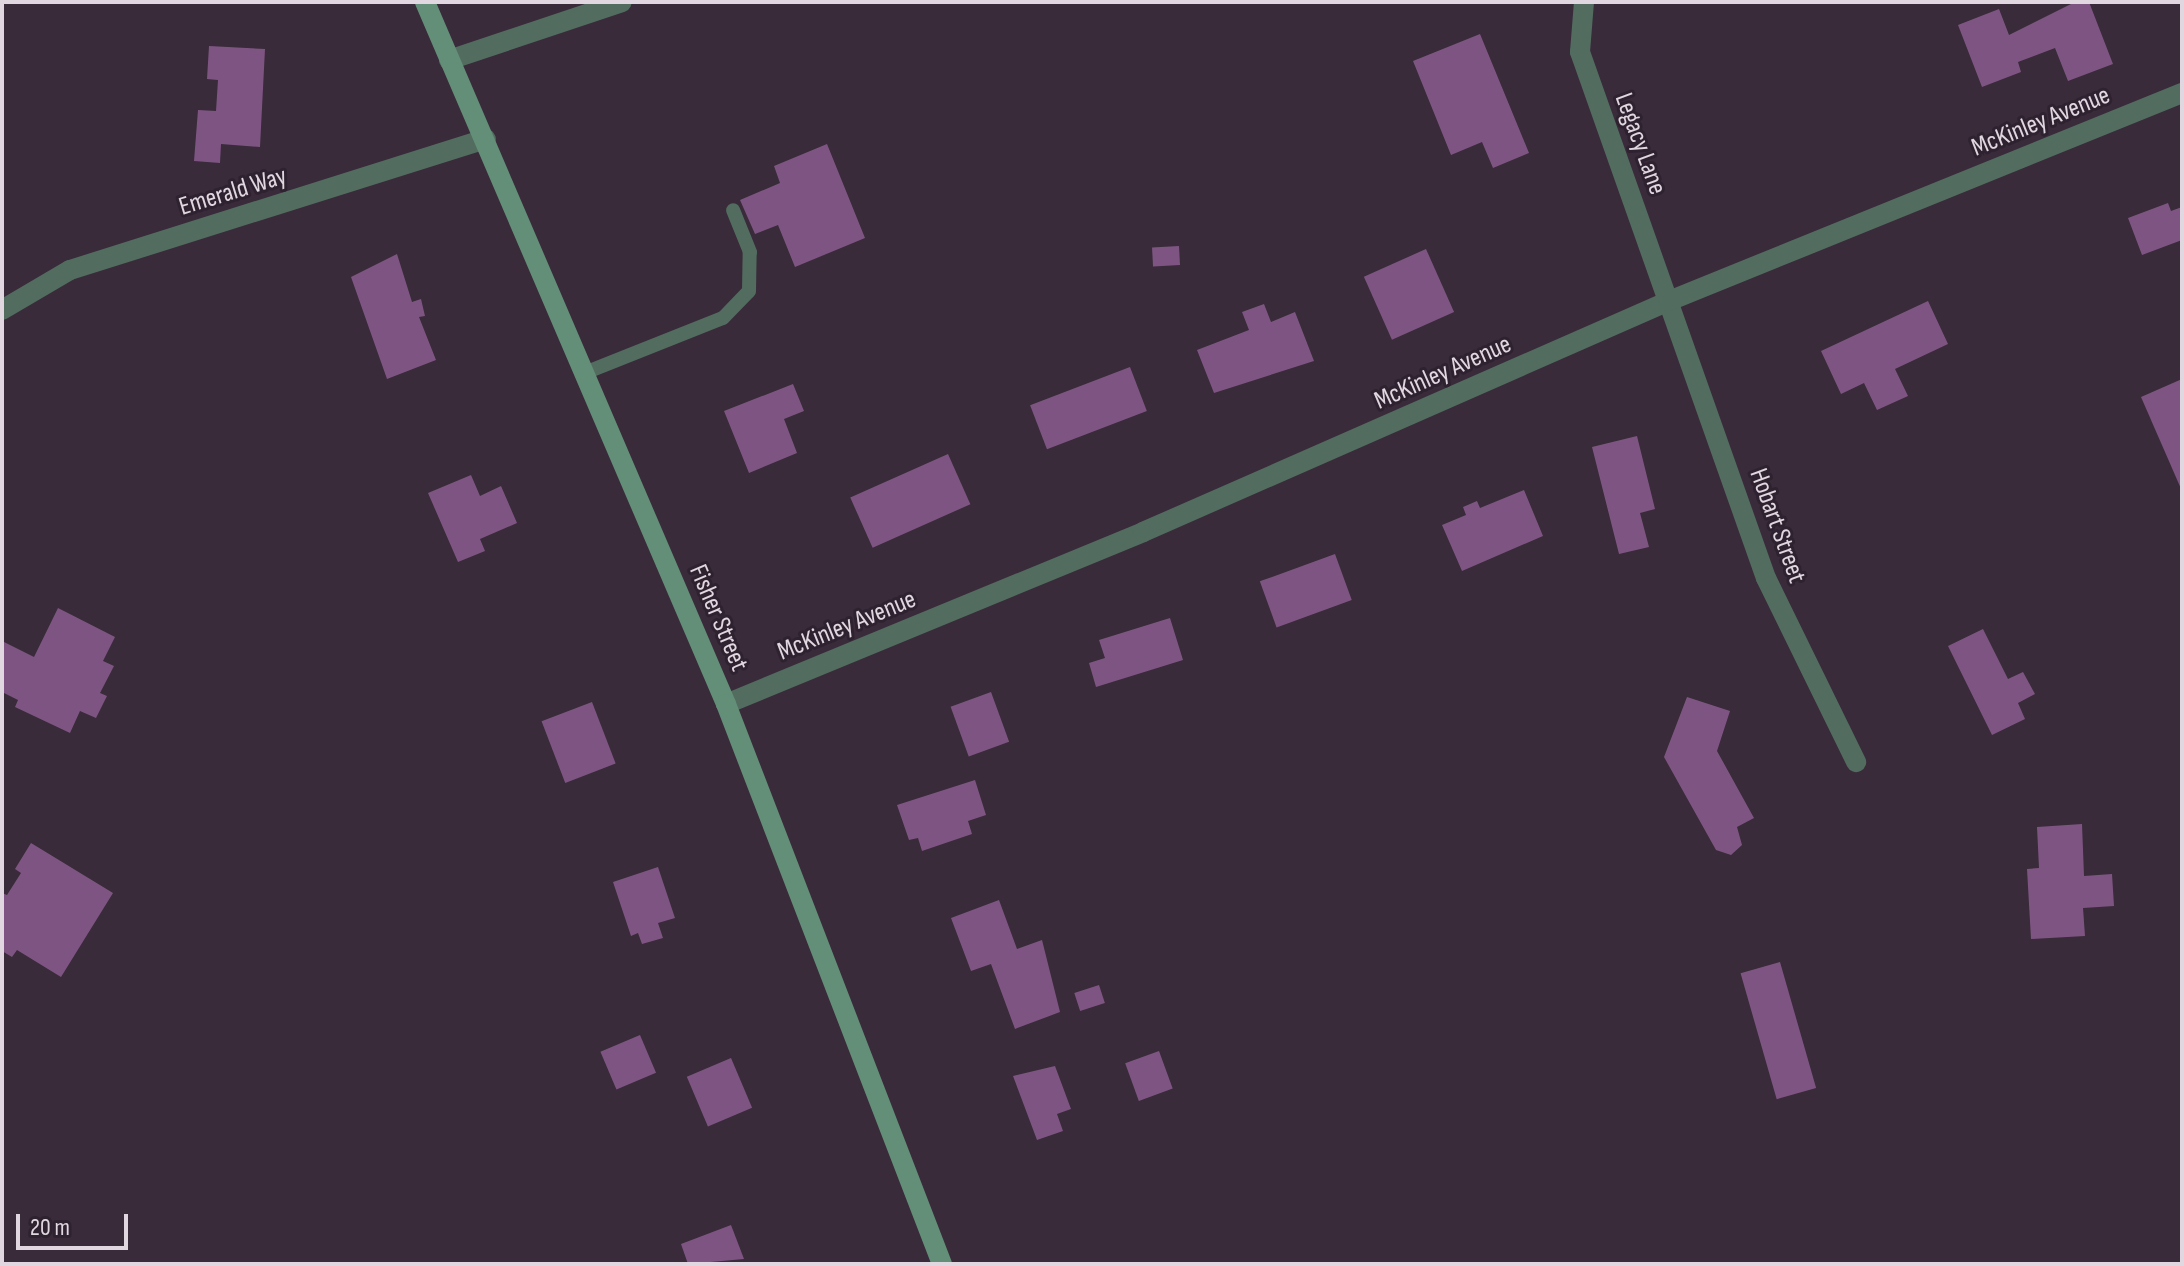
<!DOCTYPE html>
<html>
<head>
<meta charset="utf-8">
<style>
	body { margin:0 }
	#map { position:relative; width:2184px; height:1266px; overflow:hidden; background:#392b3a; font-family:"Sofia Sans Condensed",sans-serif }
	div>[style] { position:absolute }
	.building>* { inset:0; background:#7e5582; transform-origin:0 0 }
	.service>* { height:14px; margin:-7px; padding:0 7px; transform-origin:7px; border-radius:7px; background:#526d5f }
	.minor>* { height:20px; margin:-10px; padding:0 10px; transform-origin:10px; border-radius:10px; background:#526d5f }
	.secondary>* { height:20px; margin:-10px; padding:0 10px; transform-origin:10px; border-radius:10px; background:#638e78 }
	span { translate:-50% -50%; white-space:nowrap; text-align:center; line-height:1.15; -webkit-text-stroke:6px #2f2230; paint-order:stroke }
	.street-label { font-size:26px; color:#e0d7e0 }
	.frame { position:absolute; inset:0; border:4px solid #e0d7e0; pointer-events:none }
	.scale { position:absolute; left:16px; top:1214px; width:112px; height:36px; box-sizing:border-box; border:4px solid #e0d7e0; border-top:0; padding-left:10px; font-size:24px; line-height:28px; white-space:nowrap; color:#e0d7e0; -webkit-text-stroke:6px #2f2230; paint-order:stroke }
</style>
</head>
<body>
<div id="map">
	<div class="building">
		<div style="clip-path:polygon(2075px 2px,2089px 2px,2113px 64px,2068px 81px,2055px 48px,2018px 62px,2021px 72px,1982px 87px,1958px 25px,1999px 9px,2009px 35px)"></div>
		<div style="clip-path:polygon(1480px 34px,1529px 153px,1493px 168px,1482px 142px,1451px 155px,1413px 61px)"></div>
		<div style="clip-path:polygon(209px 46px,265px 49px,260px 147px,221px 144px,220px 163px,194px 161px,198px 110px,216px 111px,218px 80px,207px 79px)"></div>
		<div style="clip-path:polygon(827px 144px,865px 238px,795px 267px,778px 225px,755px 234px,740px 200px,780px 183px,774px 166px)"></div>
		<div style="clip-path:polygon(2168px 203px,2171px 211px,2182px 207px,2182px 240px,2142px 255px,2128px 218px)"></div>
		<div style="left:1179px;top:246px;width:19px;height:27px;rotate:87deg"></div>
		<div style="left:1426px;top:249px;width:69px;height:68px;rotate:66deg"></div>
		<div style="clip-path:polygon(397px 254px,412px 302px,421px 299px,425px 316px,419px 317px,436px 360px,387px 379px,351px 277px)"></div>
		<div style="clip-path:polygon(1928px 301px,1948px 344px,1895px 369px,1908px 396px,1877px 410px,1864px 383px,1841px 394px,1821px 351px)"></div>
		<div style="clip-path:polygon(1264px 304px,1271px 322px,1295px 312px,1314px 361px,1214px 393px,1197px 350px,1249px 330px,1242px 312px)"></div>
		<div style="left:1130px;top:367px;width:47px;height:107px;rotate:69deg"></div>
		<div style="clip-path:polygon(2182px 379px,2182px 491px,2141px 397px)"></div>
		<div style="clip-path:polygon(793px 384px,804px 411px,784px 419px,797px 453px,749px 473px,724px 411px)"></div>
		<div style="clip-path:polygon(1637px 436px,1655px 509px,1640px 513px,1649px 547px,1619px 554px,1592px 447px)"></div>
		<div style="left:948px;top:454px;width:55px;height:107px;rotate:66deg"></div>
		<div style="clip-path:polygon(471px 475px,480px 496px,501px 486px,517px 523px,480px 539px,485px 551px,458px 562px,428px 493px)"></div>
		<div style="clip-path:polygon(1524px 490px,1543px 536px,1462px 571px,1442px 525px,1466px 515px,1463px 507px,1477px 501px,1480px 508px)"></div>
		<div style="left:1335px;top:554px;width:49px;height:80px;rotate:70deg"></div>
		<div style="clip-path:polygon(58px 608px,115px 637px,103px 661px,114px 666px,100px 693px,107px 696px,96px 718px,80px 711px,70px 733px,15px 707px,18px 700px,2px 692px,2px 641px,34px 657px)"></div>
		<div style="clip-path:polygon(1170px 618px,1183px 660px,1096px 687px,1089px 663px,1105px 658px,1099px 640px)"></div>
		<div style="clip-path:polygon(1983px 629px,2008px 679px,2023px 672px,2035px 694px,2018px 703px,2025px 719px,1992px 735px,1948px 646px)"></div>
		<div style="left:991px;top:692px;width:53px;height:43px;rotate:70deg"></div>
		<div style="clip-path:polygon(1687px 697px,1730px 711px,1717px 751px,1754px 818px,1737px 827px,1742px 845px,1731px 855px,1716px 850px,1664px 757px)"></div>
		<div style="left:592px;top:702px;width:66px;height:54px;rotate:69deg"></div>
		<div style="clip-path:polygon(975px 780px,986px 815px,968px 821px,972px 834px,922px 851px,918px 838px,909px 840px,897px 805px)"></div>
		<div style="clip-path:polygon(2082px 824px,2084px 876px,2112px 874px,2114px 906px,2083px 908px,2085px 936px,2031px 939px,2027px 869px,2039px 868px,2037px 827px)"></div>
		<div style="clip-path:polygon(31px 843px,113px 893px,61px 977px,17px 950px,12px 957px,2px 951px,2px 893px,7px 895px,21px 873px,15px 869px)"></div>
		<div style="clip-path:polygon(658px 867px,675px 918px,658px 923px,663px 938px,642px 944px,638px 933px,631px 936px,613px 882px)"></div>
		<div style="clip-path:polygon(999px 900px,1017px 949px,1042px 940px,1060px 1012px,1015px 1029px,991px 964px,971px 971px,951px 918px)"></div>
		<div style="left:1780px;top:962px;width:131px;height:41px;rotate:74deg"></div>
		<div style="left:1099px;top:985px;width:19px;height:26px;rotate:72deg"></div>
		<div style="left:640px;top:1035px;width:41px;height:43px;rotate:67deg"></div>
		<div style="left:1159px;top:1051px;width:40px;height:36px;rotate:70deg"></div>
		<div style="left:731px;top:1058px;width:54px;height:48px;rotate:67deg"></div>
		<div style="clip-path:polygon(1055px 1066px,1071px 1109px,1057px 1114px,1063px 1131px,1037px 1140px,1013px 1076px)"></div>
		<div style="clip-path:polygon(731px 1225px,744px 1259px,688px 1264px,681px 1244px)"></div>
	</div>
	<div class="service">
		<div style="left:587px;top:372px;width:146px;rotate:-21.7deg"></div>
		<div style="left:723px;top:318px;width:37px;rotate:-46deg"></div>
		<div style="left:749px;top:291px;width:39px;rotate:-89deg"></div>
		<div style="left:750px;top:252px;width:45px;rotate:-112deg"></div>
	</div>
	<div class="minor">
		<div style="left:1584px;top:2px;width:50px;rotate:94.6deg"></div>
		<div style="left:1580px;top:52px;width:558px;rotate:70.53deg"></div>
		<div style="left:1766px;top:578px;width:205px;rotate:63.9deg"></div>
		<div style="left:449px;top:60px;width:182px;rotate:-18.5deg"></div>
		<div style="left:2px;top:310px;width:79px;rotate:-30.5deg"></div>
		<div style="left:70px;top:270px;width:436px;rotate:-17.5deg"></div>
		<div style="left:726px;top:704px;width:451px;rotate:-22.4deg"></div>
		<div style="left:1143px;top:532px;width:574px;rotate:-23.71deg"></div>
		<div style="left:1669px;top:301px;width:554px;rotate:-22.07deg"></div>
	</div>
	<div class="secondary">
		<div style="left:425px;top:2px;width:764px;rotate:66.79deg"></div>
		<div style="left:726px;top:704px;width:600px;rotate:68.91deg"></div>
	</div>
	<div class="street-label">
		<span style="left:2041px;top:122px;rotate:-22deg">McKinley Avenue</span>
		<span style="left:1640px;top:144px;rotate:70deg">Legacy Lane</span>
		<span style="left:233px;top:192px;rotate:-17deg">Emerald Way</span>
		<span style="left:1443px;top:373px;rotate:-24deg">McKinley Avenue</span>
		<span style="left:1777px;top:526px;rotate:70deg">Hobart Street</span>
		<span style="left:718px;top:618px;rotate:67deg">Fisher Street</span>
		<span style="left:847px;top:626px;rotate:-22deg">McKinley Avenue</span>
	</div>
	<div class="frame"></div>
	<div class="scale">20 m</div>
</div>
</body>
</html>
